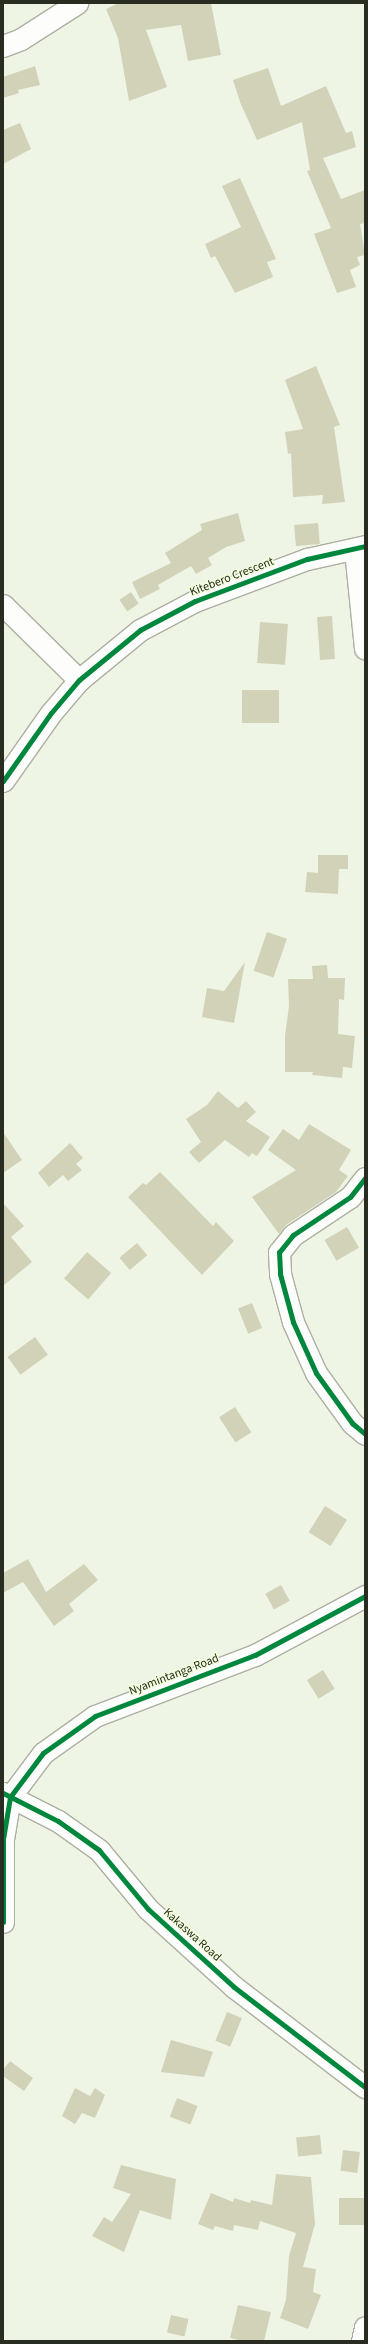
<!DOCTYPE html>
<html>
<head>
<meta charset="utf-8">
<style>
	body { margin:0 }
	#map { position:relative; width:368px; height:2344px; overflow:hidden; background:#eff5e4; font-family:"Source Sans 3",sans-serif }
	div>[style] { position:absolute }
	.building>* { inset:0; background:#d2d2b9; transform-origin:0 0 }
	.roads { filter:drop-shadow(1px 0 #abb0a3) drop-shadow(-1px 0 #abb0a3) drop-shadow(0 1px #abb0a3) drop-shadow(0 -1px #abb0a3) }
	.minor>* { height:21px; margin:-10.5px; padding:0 10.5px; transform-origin:10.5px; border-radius:10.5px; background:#fdfefb }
	.cycleway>* { height:5px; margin:-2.5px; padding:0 2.5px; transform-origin:2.5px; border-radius:2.5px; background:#00873e }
	span { translate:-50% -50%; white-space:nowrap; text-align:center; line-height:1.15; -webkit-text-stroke:3px #f2fddc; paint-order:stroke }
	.street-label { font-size:12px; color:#292d21 }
	.frame { position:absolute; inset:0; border:4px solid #292d21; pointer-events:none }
</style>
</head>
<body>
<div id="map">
	<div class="building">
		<div style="clip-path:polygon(119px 3px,211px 3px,221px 55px,188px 61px,181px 25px,146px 30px,167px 87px,129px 101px,118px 38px,106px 9px)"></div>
		<div style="clip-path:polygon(35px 66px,40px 85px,18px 90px,19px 93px,3px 98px,3px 77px)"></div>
		<div style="clip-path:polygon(268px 68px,281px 106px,326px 86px,346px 133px,352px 131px,356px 147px,323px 158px,341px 199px,365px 190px,365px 223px,360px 224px,365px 255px,357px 257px,360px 265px,350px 270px,356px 287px,337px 293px,314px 234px,331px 228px,307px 171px,310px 170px,302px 122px,257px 140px,240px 102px,233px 80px)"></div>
		<div style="clip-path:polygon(20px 123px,31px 149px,3px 164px,3px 130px)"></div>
		<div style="clip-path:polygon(240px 178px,276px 259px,267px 262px,273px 277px,235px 293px,215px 256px,211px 258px,205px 244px,241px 227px,222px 186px)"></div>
		<div style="clip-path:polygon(316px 366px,340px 425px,334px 427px,345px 502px,322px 504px,323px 495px,293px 497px,291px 453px,288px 454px,285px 432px,303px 429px,285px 380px)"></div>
		<div style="clip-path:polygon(238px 513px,245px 541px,226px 547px,208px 558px,212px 565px,196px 574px,191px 566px,158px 585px,160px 589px,140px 599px,132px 582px,171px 563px,165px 553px,202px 530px,200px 524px)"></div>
		<div style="left:318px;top:523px;width:21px;height:24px;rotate:85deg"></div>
		<div style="left:131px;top:592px;width:14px;height:14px;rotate:56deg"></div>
		<div style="left:332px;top:616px;width:43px;height:15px;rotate:86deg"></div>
		<div style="left:260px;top:622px;width:28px;height:41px;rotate:4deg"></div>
		<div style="left:279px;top:690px;width:33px;height:37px;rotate:90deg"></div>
		<div style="clip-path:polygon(318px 855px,348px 855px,348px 869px,339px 869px,338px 894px,305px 892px,307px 872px,318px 873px)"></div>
		<div style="left:267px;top:932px;width:21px;height:41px;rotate:19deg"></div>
		<div style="clip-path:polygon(245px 962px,234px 1023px,202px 1017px,207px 988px,224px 991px)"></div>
		<div style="clip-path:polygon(327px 965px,328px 978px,345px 978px,344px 1000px,339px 999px,338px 1034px,355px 1036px,352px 1068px,343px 1067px,342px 1078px,312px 1075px,313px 1072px,285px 1072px,285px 1036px,289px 1006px,288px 979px,313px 979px,312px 966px)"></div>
		<div style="clip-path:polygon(218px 1091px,238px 1108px,246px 1101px,256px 1112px,246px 1121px,270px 1137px,257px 1156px,252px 1153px,249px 1157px,225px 1140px,199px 1163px,189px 1152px,201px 1142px,186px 1119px,207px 1105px)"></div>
		<div style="clip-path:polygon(309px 1124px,351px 1150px,339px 1170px,348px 1176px,336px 1192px,286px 1225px,279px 1234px,252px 1197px,296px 1170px,268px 1150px,283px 1129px,299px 1140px)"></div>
		<div style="clip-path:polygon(3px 1132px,22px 1160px,3px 1173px)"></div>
		<div style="clip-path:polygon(70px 1143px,83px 1158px,76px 1164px,82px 1170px,68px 1181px,63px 1175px,49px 1187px,38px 1173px)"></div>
		<div style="clip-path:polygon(160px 1172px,213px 1226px,216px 1222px,234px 1241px,202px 1275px,128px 1197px,143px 1183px,146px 1185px)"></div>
		<div style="clip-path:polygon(3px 1203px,24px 1226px,11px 1237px,32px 1262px,3px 1286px)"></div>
		<div style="left:347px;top:1227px;width:24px;height:26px;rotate:60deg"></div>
		<div style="left:137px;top:1243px;width:16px;height:23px;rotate:50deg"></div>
		<div style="left:87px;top:1252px;width:32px;height:35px;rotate:41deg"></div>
		<div style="left:252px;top:1303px;width:27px;height:15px;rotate:68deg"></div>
		<div style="left:35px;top:1337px;width:22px;height:34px;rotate:54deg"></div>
		<div style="left:235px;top:1407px;width:30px;height:19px;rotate:57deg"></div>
		<div style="left:325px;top:1506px;width:26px;height:31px;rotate:32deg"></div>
		<div style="clip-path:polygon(28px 1559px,46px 1592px,84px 1564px,98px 1580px,69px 1604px,74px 1611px,54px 1626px,23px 1582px,3px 1593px,3px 1573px)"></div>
		<div style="left:281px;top:1585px;width:18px;height:18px;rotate:61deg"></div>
		<div style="left:323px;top:1670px;width:22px;height:19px;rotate:58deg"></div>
		<div style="left:227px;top:2012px;width:16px;height:31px;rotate:22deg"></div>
		<div style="clip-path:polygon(171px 2040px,213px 2052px,204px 2077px,161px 2072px)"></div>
		<div style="clip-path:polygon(10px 2061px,33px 2078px,24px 2091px,3px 2076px,3px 2070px)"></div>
		<div style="clip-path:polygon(75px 2088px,90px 2096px,95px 2088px,105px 2095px,95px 2118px,82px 2113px,75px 2124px,62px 2116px)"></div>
		<div style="left:177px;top:2098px;width:22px;height:20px;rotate:21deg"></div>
		<div style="left:320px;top:2135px;width:19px;height:24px;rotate:84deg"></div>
		<div style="left:343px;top:2150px;width:17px;height:21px;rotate:7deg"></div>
		<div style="clip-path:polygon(121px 2165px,176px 2179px,171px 2220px,140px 2210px,124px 2252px,92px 2236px,104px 2217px,112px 2222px,131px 2194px,113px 2188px)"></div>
		<div style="clip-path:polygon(276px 2174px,311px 2177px,315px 2224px,303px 2267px,316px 2269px,313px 2292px,321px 2295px,308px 2329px,280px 2318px,286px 2300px,289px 2256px,296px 2233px,260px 2221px,258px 2230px,234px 2225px,233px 2231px,215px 2226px,213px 2230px,198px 2224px,211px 2193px,233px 2202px,234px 2198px,250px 2203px,251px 2200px,272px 2205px)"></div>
		<div style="left:339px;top:2198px;width:26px;height:27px"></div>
		<div style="clip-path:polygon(238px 2305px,271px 2312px,264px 2341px,242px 2341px,230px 2338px)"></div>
		<div style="left:171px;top:2315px;width:18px;height:18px;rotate:13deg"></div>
	</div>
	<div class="roads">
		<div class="minor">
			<div style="left:3px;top:46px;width:19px;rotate:-21deg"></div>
			<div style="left:21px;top:39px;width:67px;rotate:-32.7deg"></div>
			<div style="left:355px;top:550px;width:99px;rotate:84.2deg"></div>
			<div style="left:3px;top:605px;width:107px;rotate:44.6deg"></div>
			<div style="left:3px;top:781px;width:83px;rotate:-54.8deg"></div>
			<div style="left:51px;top:713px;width:43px;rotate:-49.7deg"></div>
			<div style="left:79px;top:680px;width:79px;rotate:-39.3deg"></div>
			<div style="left:140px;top:630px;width:62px;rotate:-27.8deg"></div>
			<div style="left:195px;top:601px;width:120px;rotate:-20.6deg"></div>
			<div style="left:307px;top:559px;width:59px;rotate:-12.6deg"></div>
			<div style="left:365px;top:1178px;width:24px;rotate:128deg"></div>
			<div style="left:350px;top:1197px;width:69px;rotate:146.3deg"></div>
			<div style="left:293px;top:1235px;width:22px;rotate:129deg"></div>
			<div style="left:279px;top:1252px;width:22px;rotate:87deg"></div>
			<div style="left:280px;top:1274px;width:50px;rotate:74.8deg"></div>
			<div style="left:293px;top:1322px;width:56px;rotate:65.7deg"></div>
			<div style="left:316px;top:1373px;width:62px;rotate:54.2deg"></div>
			<div style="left:352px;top:1423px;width:17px;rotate:40deg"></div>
			<div style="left:3px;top:1793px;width:62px;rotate:27deg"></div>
			<div style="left:58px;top:1821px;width:50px;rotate:35.3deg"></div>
			<div style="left:99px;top:1850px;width:77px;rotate:50.3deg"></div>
			<div style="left:148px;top:1909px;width:116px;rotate:42.2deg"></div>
			<div style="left:234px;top:1987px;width:165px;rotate:37.4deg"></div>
			<div style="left:3px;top:1922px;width:83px;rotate:-90deg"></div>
			<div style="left:3px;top:1839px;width:43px;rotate:-80.5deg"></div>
			<div style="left:10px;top:1797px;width:55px;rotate:-53.1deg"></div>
			<div style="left:43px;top:1753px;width:64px;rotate:-35.4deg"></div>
			<div style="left:95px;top:1716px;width:171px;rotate:-20.9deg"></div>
			<div style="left:255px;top:1655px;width:125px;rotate:-28.2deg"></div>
			<div style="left:362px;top:2341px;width:14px;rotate:-78deg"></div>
		</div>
	</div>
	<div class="cycleway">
		<div style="left:3px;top:781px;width:83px;rotate:-54.8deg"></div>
		<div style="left:51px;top:713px;width:43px;rotate:-49.7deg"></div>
		<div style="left:79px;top:680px;width:79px;rotate:-39.3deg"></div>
		<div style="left:140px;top:630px;width:62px;rotate:-27.8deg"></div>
		<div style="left:195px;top:601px;width:120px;rotate:-20.6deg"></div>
		<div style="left:307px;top:559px;width:59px;rotate:-12.6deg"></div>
		<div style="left:365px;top:1178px;width:24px;rotate:128deg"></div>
		<div style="left:350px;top:1197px;width:69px;rotate:146.3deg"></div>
		<div style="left:293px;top:1235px;width:22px;rotate:129deg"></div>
		<div style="left:279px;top:1252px;width:22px;rotate:87deg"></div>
		<div style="left:280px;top:1274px;width:50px;rotate:74.8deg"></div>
		<div style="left:293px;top:1322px;width:56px;rotate:65.7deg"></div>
		<div style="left:316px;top:1373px;width:62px;rotate:54.2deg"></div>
		<div style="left:352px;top:1423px;width:17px;rotate:40deg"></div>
		<div style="left:3px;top:1793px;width:62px;rotate:27deg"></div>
		<div style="left:58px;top:1821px;width:50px;rotate:35.3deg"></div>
		<div style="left:99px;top:1850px;width:77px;rotate:50.3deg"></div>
		<div style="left:148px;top:1909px;width:116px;rotate:42.2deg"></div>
		<div style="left:234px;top:1987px;width:165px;rotate:37.4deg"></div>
		<div style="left:3px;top:1922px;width:83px;rotate:-90deg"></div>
		<div style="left:3px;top:1839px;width:43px;rotate:-80.5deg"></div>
		<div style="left:10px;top:1797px;width:55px;rotate:-53.1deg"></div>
		<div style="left:43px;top:1753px;width:64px;rotate:-35.4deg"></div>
		<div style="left:95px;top:1716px;width:171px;rotate:-20.9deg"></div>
		<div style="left:255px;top:1655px;width:125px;rotate:-28.2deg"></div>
	</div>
	<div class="street-label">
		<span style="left:232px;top:577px;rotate:-21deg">Kitebero Crescent</span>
		<span style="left:174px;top:1675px;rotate:-21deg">Nyamintanga Road</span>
		<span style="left:192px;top:1935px;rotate:42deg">Kakaswa Road</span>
	</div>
	<div class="frame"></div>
</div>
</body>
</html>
